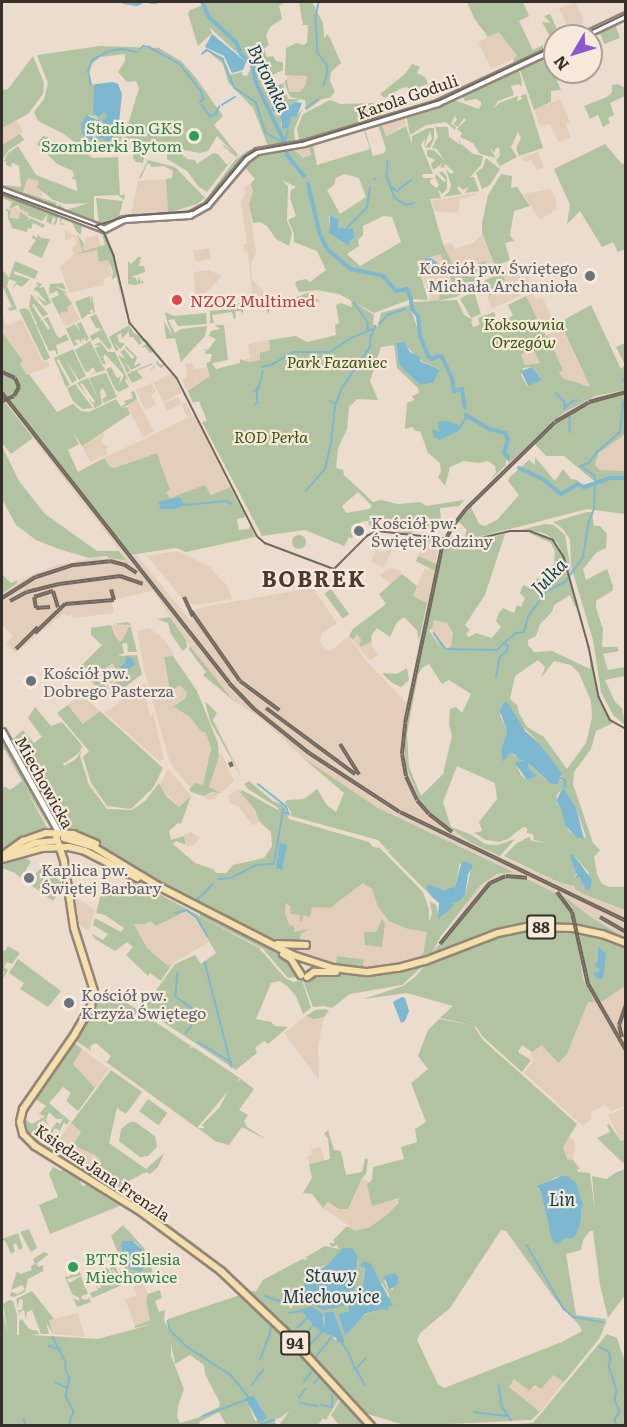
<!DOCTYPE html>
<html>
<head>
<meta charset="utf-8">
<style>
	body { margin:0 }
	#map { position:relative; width:627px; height:1427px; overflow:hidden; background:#ebdcce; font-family:Literata,serif }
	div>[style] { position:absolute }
	.built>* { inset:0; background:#e3cebb; transform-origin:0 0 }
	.green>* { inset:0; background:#b2c3a1; transform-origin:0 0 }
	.round { border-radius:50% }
	.water>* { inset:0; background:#7eb7d0 }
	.stream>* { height:1.5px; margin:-0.75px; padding:0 0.75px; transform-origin:0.75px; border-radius:0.75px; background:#7eb7d0 }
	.river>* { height:4px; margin:-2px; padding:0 2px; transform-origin:2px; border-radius:2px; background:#7eb7d0 }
	.roads { filter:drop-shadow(2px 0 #938578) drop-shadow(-2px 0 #938578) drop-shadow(0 2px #938578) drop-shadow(0 -2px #938578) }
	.secondary>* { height:5px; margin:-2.5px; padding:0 2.5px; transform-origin:2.5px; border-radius:2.5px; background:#fff }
	.primary>* { height:6px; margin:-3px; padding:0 3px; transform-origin:3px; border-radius:3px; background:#f5dfab }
	.tram>* { height:1.5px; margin:-0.75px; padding:0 0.75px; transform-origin:0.75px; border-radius:0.75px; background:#70675f }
	.rail>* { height:4px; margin-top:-2px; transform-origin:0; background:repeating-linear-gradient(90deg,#f8eadb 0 4.5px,#70675f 0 9px); box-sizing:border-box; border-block:2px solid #70675f }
	.dots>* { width:16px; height:16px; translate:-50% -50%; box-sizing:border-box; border:3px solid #f8eadb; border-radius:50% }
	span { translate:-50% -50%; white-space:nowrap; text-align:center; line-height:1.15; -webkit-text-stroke:4.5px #f8eadb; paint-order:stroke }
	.shield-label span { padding:2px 4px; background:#f8eadb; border:2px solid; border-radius:4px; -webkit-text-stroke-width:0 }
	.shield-label { font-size:15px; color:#36302b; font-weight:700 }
	.street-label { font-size:16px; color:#36302b }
	.leisure-label { font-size:16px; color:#27864d }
	.right { translate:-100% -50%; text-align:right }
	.left { translate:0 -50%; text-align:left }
	.worship-label { font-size:16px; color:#5b616d }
	.health-label { font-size:16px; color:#be3a42 }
	.park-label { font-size:16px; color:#38540e; font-style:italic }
	.water-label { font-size:18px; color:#0f4053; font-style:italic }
	.district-label { font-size:22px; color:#473c30; font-weight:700; letter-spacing:1.5px }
	.frame { position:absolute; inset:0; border:3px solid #36302b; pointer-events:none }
	.north { position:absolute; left:543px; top:24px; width:60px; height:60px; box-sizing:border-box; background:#f8eadb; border:2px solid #aaa095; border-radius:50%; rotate:232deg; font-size:16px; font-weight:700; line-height:24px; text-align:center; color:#36302b }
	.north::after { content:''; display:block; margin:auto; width:21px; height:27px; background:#8c58d0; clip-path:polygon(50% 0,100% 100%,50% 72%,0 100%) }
</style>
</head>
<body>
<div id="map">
	<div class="built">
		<div style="clip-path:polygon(575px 2px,583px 17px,582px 27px,579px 28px,582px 34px,572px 36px,559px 8px)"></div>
		<div style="clip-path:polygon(499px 32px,517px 57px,491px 69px,478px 42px)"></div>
		<div style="clip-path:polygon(290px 74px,307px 76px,306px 84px,300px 92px,289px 92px,287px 76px)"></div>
		<div style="clip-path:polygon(560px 99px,570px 122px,566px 124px,571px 137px,559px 143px,550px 124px,540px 126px,534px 110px)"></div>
		<div style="clip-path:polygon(404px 116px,406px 126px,399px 127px,393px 135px,386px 137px,382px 124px,384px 121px)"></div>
		<div style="clip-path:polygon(17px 121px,23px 132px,2px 145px,2px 127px)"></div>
		<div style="clip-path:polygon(308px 145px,311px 155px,302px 158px,294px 148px)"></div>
		<div style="clip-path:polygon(538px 152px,544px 168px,537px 170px,531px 160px,524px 162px,522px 157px)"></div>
		<div style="clip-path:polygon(28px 178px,39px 181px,44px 190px,41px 197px,23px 192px)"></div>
		<div style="clip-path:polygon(166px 179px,168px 213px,131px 215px,138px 181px)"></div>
		<div style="clip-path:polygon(250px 184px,253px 190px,249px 205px,256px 252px,251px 264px,252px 279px,263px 290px,265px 301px,258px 302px,256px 293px,252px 294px,248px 252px,245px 252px,243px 245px,247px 244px,241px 201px,246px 193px,243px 189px)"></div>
		<div style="clip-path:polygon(550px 189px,555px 196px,557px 209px,540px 220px,523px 194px)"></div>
		<div style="clip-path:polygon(475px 193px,476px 195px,460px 199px,458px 213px,435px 211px,431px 201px)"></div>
		<div style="clip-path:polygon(11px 206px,31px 213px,24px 231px,12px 228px,8px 218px)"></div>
		<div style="clip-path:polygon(65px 230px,76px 236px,82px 246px,86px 245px,85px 238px,98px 235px,101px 247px,83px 251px,97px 250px,108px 260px,112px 276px,103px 279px,104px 285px,69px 293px,60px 267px,74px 254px,72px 247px,77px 245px,74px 237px,65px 241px)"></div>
		<div style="clip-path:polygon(482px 235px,497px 271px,490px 274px,486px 258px,486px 261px,456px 270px,444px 245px,451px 243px,455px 249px,473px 243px)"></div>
		<div style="left:209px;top:248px;width:11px;height:16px;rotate:80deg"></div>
		<div style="clip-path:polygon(440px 254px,454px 290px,440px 300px,432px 301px,417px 262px)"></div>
		<div style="clip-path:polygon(514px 268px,515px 274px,526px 271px,532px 290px,492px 309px,487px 297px,494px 293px,493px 285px,505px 280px,502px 272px)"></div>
		<div style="clip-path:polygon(209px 270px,222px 276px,206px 293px,206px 301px,196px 302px,194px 272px)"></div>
		<div style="left:66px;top:292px;width:31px;height:16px;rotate:63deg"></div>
		<div style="clip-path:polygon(533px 293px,536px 300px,542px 297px,555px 323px,559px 322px,560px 327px,545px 332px,526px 296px)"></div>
		<div style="clip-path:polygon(2px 314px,7px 326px,22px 319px,43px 363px,48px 361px,50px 366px,27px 375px,20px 364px,23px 361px,2px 332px)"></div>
		<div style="clip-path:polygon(562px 328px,588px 384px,588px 386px,563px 378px,559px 371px,563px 369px,548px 336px)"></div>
		<div style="clip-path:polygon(269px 340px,270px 350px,261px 360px,248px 362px,244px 359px,250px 358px,248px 344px)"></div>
		<div style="clip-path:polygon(532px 347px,541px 363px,525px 365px,521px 355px)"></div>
		<div style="clip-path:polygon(192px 363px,194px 369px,209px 367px,210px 376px,188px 392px,182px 380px,187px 377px,185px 364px)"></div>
		<div style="left:172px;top:373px;width:22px;height:21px;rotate:63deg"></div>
		<div style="clip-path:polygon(152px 383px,156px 392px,151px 395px,156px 405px,145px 410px,136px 390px)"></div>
		<div style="clip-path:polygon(625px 390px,625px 394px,595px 400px,570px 413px,507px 469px,505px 467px,552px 422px,569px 409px,593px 397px)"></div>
		<div style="clip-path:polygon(2px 393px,113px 534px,130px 555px,136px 554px,193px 624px,188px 613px,203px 607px,306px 589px,314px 590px,337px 623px,321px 634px,322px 636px,319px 640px,325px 649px,330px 651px,349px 636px,365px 659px,405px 702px,408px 702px,427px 603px,412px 596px,425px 568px,435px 571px,443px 541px,446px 541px,424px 633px,404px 738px,406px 766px,419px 799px,431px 815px,470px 842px,560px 883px,576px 886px,575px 889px,583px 894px,625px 910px,625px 938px,589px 916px,565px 897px,571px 906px,577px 928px,537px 884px,516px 876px,482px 891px,457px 925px,431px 954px,481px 885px,497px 874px,511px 871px,378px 808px,302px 757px,264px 721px,232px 699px,190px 646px,153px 591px,116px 599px,112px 602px,114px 613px,73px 618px,72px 614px,67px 616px,64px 613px,15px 653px,6px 643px,13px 636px,2px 624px,2px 593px,29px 576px,57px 565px,94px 558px,126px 559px,5px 402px,2px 403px)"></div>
		<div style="clip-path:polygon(178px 397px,181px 404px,186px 402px,192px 415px,187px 417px,181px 404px,167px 411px,164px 403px)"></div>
		<div style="left:137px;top:399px;width:37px;height:12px;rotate:63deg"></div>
		<div style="clip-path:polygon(196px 414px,229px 487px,211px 495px,205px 486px,170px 498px,166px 492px,157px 453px,114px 468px,109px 466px,104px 458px)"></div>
		<div style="clip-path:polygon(103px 432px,104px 435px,101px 443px,108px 446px,106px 452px,109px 454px,90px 462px,82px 446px)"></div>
		<div style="clip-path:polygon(622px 435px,625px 440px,625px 471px,600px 470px,595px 466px,599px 454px)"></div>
		<div style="clip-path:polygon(377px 519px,404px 519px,402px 532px,377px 529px)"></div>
		<div style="clip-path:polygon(425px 538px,441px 541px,435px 563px,418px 556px)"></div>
		<div style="clip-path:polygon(387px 548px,392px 550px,384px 568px,371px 562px,376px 550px,385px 553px)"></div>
		<div style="clip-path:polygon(178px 551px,210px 567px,227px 586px,232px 599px,195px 605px,189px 603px,184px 596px,182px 598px,147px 556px)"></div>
		<div style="clip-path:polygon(390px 568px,398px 569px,402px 574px,391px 585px,380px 575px)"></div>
		<div style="clip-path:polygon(434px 620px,447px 623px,453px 633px,452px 647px,446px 648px,432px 630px)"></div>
		<div style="clip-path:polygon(125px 623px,130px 628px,123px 641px,119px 641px,112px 625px)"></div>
		<div style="clip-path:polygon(149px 628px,163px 638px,173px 652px,173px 656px,164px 657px,164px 661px,169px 686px,173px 689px,180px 685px,187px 693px,185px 699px,170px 709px,174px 707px,190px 717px,206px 733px,211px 749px,203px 786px,191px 789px,170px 763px,143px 666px,137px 631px)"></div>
		<div style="clip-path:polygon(357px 633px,362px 641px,371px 640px,372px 643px,371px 645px,378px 655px,370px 661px,353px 640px)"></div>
		<div style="left:112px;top:663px;width:18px;height:19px;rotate:49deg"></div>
		<div style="clip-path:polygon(145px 683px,149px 696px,146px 700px,151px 718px,153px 713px,164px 759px,159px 761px,105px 713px)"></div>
		<div style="clip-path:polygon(81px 694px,100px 711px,84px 724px,68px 705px)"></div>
		<div style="clip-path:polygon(221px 752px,234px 781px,214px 799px,208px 800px,203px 796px,217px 792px,209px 787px)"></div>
		<div style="clip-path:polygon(168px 768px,191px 796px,179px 807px,159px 787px)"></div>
		<div style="clip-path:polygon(241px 788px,240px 792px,258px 815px,259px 821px,253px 826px,238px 806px,229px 803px,229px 795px)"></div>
		<div style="clip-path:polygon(192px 832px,200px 838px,195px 844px,187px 847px,184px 834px)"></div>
		<div style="clip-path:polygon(361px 884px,368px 884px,372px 889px,378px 907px,389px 921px,407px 929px,427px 932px,423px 954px,417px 959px,390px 965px,387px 969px,343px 969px,311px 961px,298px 947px,302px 933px,290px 931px,282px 903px,329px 908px)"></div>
		<div style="clip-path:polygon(71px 894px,95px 910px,89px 931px,75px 922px,74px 916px,79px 910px,72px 905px)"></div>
		<div style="clip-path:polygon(186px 911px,196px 920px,209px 942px,168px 966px,147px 948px,134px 924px,150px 920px,156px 926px)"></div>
		<div style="clip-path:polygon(576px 932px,579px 932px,587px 979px,598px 1002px,603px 1001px,625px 986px,625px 1106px,611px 1111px,605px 1105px,590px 1113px,592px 1118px,583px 1126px,524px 1073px,534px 1060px,530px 1053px,542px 1044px,557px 1063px,567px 1054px,588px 1002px,595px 1002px,583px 979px)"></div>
		<div style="clip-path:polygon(306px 1016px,324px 1017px,318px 1047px,319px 1080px,284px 1033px)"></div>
		<div style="clip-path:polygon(82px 1049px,109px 1069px,95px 1088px,73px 1064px)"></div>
		<div style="clip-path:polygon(625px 1108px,625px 1140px,621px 1141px,608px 1115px)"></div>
		<div style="clip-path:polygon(71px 1123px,81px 1130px,91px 1152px,100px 1160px,102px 1173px,118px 1189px,115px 1193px,49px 1152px)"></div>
		<div style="clip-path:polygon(569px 1137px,574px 1140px,575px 1148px,573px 1160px,567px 1159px,563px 1147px)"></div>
		<div style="clip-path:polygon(321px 1147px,324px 1160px,309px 1164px,307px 1156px,312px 1155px,311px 1149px)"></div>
		<div style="clip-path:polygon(362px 1178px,369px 1182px,367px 1184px,382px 1202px,400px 1199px,388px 1214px,370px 1227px,357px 1231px,323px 1208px,327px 1202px,339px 1208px,348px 1208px)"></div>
		<div style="clip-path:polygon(143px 1283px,148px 1294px,146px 1301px,151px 1320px,135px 1326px,125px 1299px,137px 1296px,133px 1287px)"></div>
		<div style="clip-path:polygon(78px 1313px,85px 1337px,53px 1334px,49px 1320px)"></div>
		<div style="clip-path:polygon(553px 1375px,564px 1382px,540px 1412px,508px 1387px,514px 1379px,529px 1391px)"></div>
	</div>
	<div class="green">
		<div style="clip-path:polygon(202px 2px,285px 2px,279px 6px,282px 19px,270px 27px,266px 36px,269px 45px,264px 49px,267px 57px,273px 56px,276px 61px,283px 62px,283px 70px,270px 76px,269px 72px,262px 75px,271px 79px,276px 86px,283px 83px,288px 99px,300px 99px,287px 109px,282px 108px,279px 101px,272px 104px,274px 113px,281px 118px,281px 126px,286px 129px,292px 115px,297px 116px,303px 108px,294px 130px,295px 142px,268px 146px,253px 108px,228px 82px,223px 64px,210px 53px,222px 57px,230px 75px,242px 72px,242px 75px,247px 76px,251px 68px,247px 62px,209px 27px,212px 33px,198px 46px,188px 14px,190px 10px,203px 5px,205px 7px)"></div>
		<div style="clip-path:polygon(299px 2px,312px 2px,323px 23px,324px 36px,325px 38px,327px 34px,330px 38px,341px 63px,331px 72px,330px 81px,335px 92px,330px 98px,322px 99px,306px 111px,305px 100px,290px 97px,284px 82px,287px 79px,289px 92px,300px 92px,306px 84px,307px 76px,285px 75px,286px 48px,297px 43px,304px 45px,307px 42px,308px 28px,307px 25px,303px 25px)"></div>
		<div style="clip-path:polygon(467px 2px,523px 2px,529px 16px,519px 21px,533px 50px,543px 45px,543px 51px,515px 63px,513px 59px,517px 56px,499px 32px,488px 37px,474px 18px)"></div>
		<div style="clip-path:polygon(550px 14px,557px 29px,563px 26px,559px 31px,565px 29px,563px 33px,567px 33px,568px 34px,549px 35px,542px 22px,551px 23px,544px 16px)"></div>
		<div style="left:614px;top:22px;width:17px;height:17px;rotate:69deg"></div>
		<div style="clip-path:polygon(evenodd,100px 46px,159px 48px,181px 61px,196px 78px,223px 116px,214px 125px,238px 155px,236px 157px,223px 146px,218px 150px,224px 145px,233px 152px,217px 136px,208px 151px,200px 153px,184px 150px,183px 158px,187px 156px,186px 159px,195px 160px,197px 164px,213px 153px,218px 154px,227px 165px,234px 157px,207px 192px,198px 186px,187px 171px,167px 159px,167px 151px,146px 145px,143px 163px,136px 162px,133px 158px,135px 140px,124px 138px,139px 88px,136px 81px,127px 82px,118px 72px,125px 61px,125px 54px,100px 57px,92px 64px,89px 73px,91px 85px,96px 84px,94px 90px,95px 116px,99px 117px,104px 112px,107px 117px,102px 122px,104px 129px,95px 140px,102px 138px,108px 142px,118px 132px,121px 122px,126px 123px,119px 146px,93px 148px,88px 153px,64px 134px,38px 121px,34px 112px,44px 99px,48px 83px,37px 55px,100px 46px,89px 115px,97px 118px,101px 124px,95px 137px,87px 140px,82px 134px,81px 125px,89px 115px)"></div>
		<div style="clip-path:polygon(546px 55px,561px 90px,551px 91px,551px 102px,534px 110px,519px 67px)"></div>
		<div style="clip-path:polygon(33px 56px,44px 83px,43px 94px,28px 114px,2px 128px,2px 90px,8px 89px)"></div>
		<div style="clip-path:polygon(412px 64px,420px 67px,417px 73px,425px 77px,428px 84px,410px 90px,407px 87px,400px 89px,385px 98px,380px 94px,405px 74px)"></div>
		<div style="clip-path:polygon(517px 69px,518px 71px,513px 72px,519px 71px,522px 81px,521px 87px,519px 84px,511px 86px,514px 95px,498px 101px,493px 109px,499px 103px,518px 96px,517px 101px,523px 99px,520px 96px,526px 94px,543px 148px,519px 156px,516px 148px,521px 138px,518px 132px,511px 147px,517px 157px,500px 166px,496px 160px,500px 156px,499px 147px,495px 149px,495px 153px,489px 147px,496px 158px,480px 154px,473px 143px,460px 137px,462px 133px,457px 129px,466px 120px,464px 118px,458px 127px,453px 124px,457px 120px,455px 115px,451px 124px,456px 127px,455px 130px,446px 122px,426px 125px,410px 135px,406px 114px,451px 99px,479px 109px,480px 106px,471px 103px,481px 106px,481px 102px,476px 99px,465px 101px,461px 94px)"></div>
		<div style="clip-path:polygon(618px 84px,625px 88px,625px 96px,610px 103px,614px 115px,608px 118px,610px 123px,603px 127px,598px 115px,590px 119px,584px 106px,607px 97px,612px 92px,612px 85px)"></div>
		<div style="clip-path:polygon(330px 100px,341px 104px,374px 103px,382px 116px,299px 141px,297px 128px,303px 114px)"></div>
		<div style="clip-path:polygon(evenodd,384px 121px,382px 125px,386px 137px,406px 126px,412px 144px,412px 136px,428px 128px,434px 128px,434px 139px,430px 148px,425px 147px,432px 139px,430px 131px,424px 147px,425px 138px,421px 145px,433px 174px,422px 174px,423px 178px,434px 178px,430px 180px,430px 183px,436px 188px,439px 185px,435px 177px,436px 174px,444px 182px,446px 180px,439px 173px,442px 171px,447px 177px,447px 189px,442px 194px,438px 189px,441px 198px,430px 199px,443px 244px,456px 270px,486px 261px,488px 274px,476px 286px,456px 297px,437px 301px,431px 301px,430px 300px,429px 297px,432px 301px,439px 300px,440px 294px,454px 290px,448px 270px,440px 254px,417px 262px,428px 300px,411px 299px,374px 313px,339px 294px,316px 290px,299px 292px,295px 283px,297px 281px,306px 279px,310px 282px,326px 270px,317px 251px,294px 242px,294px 234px,288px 220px,296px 216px,290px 198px,291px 190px,296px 187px,282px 180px,288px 186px,287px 221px,292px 233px,289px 246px,276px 239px,267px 226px,260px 222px,253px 223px,249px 205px,253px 190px,250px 184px,255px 179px,242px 164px,255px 153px,285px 148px,286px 153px,286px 148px,299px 146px,295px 150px,303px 158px,311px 155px,308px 144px,384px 121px,378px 125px,386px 149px,384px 153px,373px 156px,365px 130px,378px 125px,384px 121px,363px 128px,370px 149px,317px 165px,313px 144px,363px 128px,384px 121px,344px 174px,359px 178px,366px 197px,340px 214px,327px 190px,334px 185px,336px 178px,344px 174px,384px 121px,329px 216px,339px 220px,338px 228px,354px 231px,355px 237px,350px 241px,349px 246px,329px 233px,329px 216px,384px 121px,383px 216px,392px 217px,401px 242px,360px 266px,347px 254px,359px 246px,358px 240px,363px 235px,363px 226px,383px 216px)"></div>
		<div style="clip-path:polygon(435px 127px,448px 127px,449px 137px,462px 146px,459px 142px,460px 139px,460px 143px,473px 154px,483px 156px,481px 165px,470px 177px,474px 177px,479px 191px,465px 193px,468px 187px,463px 190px,459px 186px,457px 188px,462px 194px,443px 197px,449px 192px,451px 185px,446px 169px,451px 174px,454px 172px,445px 164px,444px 168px,440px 167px,435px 173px,443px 163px,433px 170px,431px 164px,435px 160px,427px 156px,427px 150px,434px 150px,444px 160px,437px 149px,432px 148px,438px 136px)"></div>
		<div style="clip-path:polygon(20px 134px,24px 140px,9px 150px,2px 160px,2px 145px)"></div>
		<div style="clip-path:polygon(43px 136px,48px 137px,46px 142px,70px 148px,75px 145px,93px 158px,118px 157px,120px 195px,125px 195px,124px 200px,118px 195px,94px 196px,94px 222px,57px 208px,59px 204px,66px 210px,89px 203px,66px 204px,53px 200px,37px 187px,39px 181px,28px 178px,23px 192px,57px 203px,55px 208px,2px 189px,2px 185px,21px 187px,19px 166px,12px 163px,11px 167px,6px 165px,6px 161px,3px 162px,8px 153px,18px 146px,36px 175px,77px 191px,76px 180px,71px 178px,74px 177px,73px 171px,57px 164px,37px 144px)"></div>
		<div style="clip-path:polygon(605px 144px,622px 164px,625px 163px,625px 249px,618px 252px,613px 242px,602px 247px,580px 211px,567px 224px,570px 205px,554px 169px)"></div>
		<div style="clip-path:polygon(265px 146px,255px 151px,213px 195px,211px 192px,235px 160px,247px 151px)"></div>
		<div style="clip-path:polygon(486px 158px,500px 169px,490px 185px,482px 189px,476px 173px,483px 167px)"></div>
		<div style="clip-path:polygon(148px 160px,175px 167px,205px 198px,197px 204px,168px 213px,166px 179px,172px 178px,173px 171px,164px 166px,151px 167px,150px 164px,147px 164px,141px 178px,139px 178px)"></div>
		<div style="clip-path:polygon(501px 174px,512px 176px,511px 188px,517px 187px,530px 206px,514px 211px,510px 235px,514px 241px,505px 243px,510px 260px,501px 264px,502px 269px,497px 271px,482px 233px,482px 223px,488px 195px)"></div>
		<div style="clip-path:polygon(2px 191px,59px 215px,56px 224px,53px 225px,56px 219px,53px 217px,51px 224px,46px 222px,48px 214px,42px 221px,29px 216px,29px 213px,20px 209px,18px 205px,9px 209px,12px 202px,2px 198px)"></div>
		<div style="clip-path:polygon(96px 198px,123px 201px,119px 217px,106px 221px,103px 226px,99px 224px)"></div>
		<div style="clip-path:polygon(5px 208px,11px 211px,9px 218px,19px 219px,20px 212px,29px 218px,28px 221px,31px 218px,45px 225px,43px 228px,33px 223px,31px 229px,28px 228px,27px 232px,12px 228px,8px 218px,8px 212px)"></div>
		<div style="clip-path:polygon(61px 215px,100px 230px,105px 236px,106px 233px,116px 262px,122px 305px,117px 276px,112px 280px,113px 271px,108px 260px,99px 262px,97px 250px,73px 255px,83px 252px,77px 234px,85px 245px,82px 246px,84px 251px,105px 245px,102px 234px,82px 226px,81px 235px,76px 231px,71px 220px,62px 218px,61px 223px,65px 224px,61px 225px,60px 221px)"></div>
		<div style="clip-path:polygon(38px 234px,41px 238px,50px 239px,42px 258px,28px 252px,36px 240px,32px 238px,33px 235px,37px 238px)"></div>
		<div style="clip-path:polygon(138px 257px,141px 257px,139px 266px,144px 266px,145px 272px,131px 277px,136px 278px,137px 283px,139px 277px,141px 283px,143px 278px,143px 282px,146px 282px,135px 285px,128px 284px,128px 261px,131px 264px)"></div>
		<div style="clip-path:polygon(15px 261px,38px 271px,35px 279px,14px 271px,14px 274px,30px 279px,22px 287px,16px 284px,12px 291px,13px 296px,12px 291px,14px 287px,13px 286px,17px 282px,9px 279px,7px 286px,17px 309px,10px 311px,8px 308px,12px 307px,2px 285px,2px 273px,4px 271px,9px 278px)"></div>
		<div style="clip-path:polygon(502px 272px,505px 280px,494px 285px,496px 291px,489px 296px,484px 281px)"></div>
		<div style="clip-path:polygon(36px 282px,42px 284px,39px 288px,44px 287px,51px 303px,45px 306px,35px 295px,48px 304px,38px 292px,35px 290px,33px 293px,35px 287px,38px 286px)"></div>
		<div style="clip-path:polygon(63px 283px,66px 290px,55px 286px,66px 292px,64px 294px,72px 304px,64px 308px,67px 307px,70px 312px,68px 309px,66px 314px,65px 311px,60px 313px,61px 318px,51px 299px,59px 295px,57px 291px,49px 294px,50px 284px)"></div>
		<div style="clip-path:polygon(474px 291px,481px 314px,471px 318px,460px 299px)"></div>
		<div style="clip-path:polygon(310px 292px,320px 302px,303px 299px,282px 307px,271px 307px,268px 314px,266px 308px,244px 309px,282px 303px)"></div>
		<div style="clip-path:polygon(31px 294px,48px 314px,43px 317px,34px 304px,32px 305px,41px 319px,39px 321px,42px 320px,48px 330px,50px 328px,44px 319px,48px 317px,57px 336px,60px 338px,66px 334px,69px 340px,56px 345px,58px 353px,57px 355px,55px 350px,49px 351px,36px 324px,38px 322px,36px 322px,29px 307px)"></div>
		<div style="clip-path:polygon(92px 295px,95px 312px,93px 314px,93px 309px,89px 311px,92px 314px,88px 314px,82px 319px,75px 302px,90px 296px,90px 303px)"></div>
		<div style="clip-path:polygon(240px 296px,242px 302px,254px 301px,256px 297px,257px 304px,220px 309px,219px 304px,240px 303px)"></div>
		<div style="clip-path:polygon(evenodd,526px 296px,546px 336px,548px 335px,555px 331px,548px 336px,563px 370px,559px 372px,563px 378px,590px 387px,560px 322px,591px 305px,621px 369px,625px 365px,616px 347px,625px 343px,625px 390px,595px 396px,563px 413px,509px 463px,506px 459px,506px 465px,489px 481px,496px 472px,495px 466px,488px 461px,480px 463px,464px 461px,450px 467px,445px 486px,438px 477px,441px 472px,440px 463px,428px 453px,420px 431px,416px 431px,412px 427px,405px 429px,407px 403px,414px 400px,412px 396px,419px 393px,418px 388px,397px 368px,394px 345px,381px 347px,370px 381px,378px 400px,357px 399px,349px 407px,347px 429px,338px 448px,336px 468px,343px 470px,344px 475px,373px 502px,381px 500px,398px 504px,420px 502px,426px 506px,464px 500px,459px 506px,440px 508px,441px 521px,450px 522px,447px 530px,415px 527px,411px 535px,402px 534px,403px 525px,394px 524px,394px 519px,378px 519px,374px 520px,374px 530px,370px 531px,372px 527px,369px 528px,370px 525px,368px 522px,372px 520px,360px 522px,361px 525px,354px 524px,351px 528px,354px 535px,352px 538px,349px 537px,344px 546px,305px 530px,262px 536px,202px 422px,207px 421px,199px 401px,193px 403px,188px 391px,210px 376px,205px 359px,206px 363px,210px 362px,212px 354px,205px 354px,206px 351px,203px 349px,208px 350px,216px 339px,209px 336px,211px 331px,220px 329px,215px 325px,224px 325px,228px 360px,212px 363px,216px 369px,240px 363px,240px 359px,248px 362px,260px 360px,260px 353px,270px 350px,269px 340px,296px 336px,307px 342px,336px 335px,335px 325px,339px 323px,336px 305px,341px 303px,352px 307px,351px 300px,374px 315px,373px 324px,378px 326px,381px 313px,409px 305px,420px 335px,419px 316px,412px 307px,412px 302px,457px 300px,464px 315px,473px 320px,471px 322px,473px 327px,480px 325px,478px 318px,494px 312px,499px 324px,510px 323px,509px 318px,513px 315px,508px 305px,526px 296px,402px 342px,420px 360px,440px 370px,433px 383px,420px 385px,402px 368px,398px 362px,397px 349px,397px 343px,402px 342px,526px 296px,532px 347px,540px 363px,525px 365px,521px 355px,532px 347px,526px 296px,532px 367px,541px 378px,527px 386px,521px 375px,523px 368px,532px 367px,526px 296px,358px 492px,372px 506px,369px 509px,346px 513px,342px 506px,358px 492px)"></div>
		<div style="clip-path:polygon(24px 308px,29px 310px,50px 358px,44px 361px,19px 310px)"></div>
		<div style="clip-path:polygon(240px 308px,243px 309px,243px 314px,241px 311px,235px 311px,236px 318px,234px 319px,232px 312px,212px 315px,214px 323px,210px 323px,210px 311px)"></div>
		<div style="clip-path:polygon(165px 312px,174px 316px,206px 313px,207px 324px,178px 326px,174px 319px,168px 320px,175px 333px,181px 329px,207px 326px,205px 336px,181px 362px,175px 338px,166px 339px,164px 321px,173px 337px,167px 321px)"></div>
		<div style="clip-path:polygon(96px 314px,112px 347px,109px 350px,98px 337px,92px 341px,90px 336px,102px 329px,96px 328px,90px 317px)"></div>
		<div style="clip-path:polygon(81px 322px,89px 339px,86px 341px,84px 337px,84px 341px,82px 338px,81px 343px,79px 339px,74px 341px,78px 344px,74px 346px,66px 329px,75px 324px,81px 333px,77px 324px)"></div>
		<div style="clip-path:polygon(129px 325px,134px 333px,147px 340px,170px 370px,166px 365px,161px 368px,156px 364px,157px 360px,160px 365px,163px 364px,153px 352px,150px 353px,145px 347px,141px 348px,147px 343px,144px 340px,145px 343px,139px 339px,142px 343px,139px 345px,133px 337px,129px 337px,129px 331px,122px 339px,121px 333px,117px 335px,119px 342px,125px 344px,120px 349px,114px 342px,119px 350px,116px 351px,109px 337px)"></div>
		<div style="clip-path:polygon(2px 332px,23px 361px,20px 364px,27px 375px,29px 374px,57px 412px,73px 404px,81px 411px,89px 412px,116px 399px,121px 407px,126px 403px,124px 401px,133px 398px,131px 392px,134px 391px,137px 399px,122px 408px,127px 407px,130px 414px,82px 446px,72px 431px,79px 444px,68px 450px,78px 472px,104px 458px,109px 466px,114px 468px,157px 453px,170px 490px,166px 492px,170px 498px,205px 485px,211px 495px,230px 487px,246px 517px,237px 519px,239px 530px,249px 529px,250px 525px,255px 537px,186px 552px,176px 548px,130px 555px,2px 393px)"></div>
		<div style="clip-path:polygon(90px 341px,105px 370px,89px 375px,96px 372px,93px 367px,88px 372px,85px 371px,75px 350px)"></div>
		<div style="clip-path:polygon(100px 342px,108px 352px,115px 352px,131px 386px,126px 378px,125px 381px,129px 387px,119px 392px,115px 389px,106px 369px,111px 367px,117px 378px,121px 376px,118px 387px,124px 375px,105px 354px,103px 357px,106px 364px,103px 364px,95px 348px,101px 346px,94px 345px)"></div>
		<div style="clip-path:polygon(126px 346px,137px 357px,134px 366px,140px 363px,141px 365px,131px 370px,125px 362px,130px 371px,127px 373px,118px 355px,126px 359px,120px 352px,124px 349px,132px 359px,135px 357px,125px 348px)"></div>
		<div style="clip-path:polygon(73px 349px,86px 376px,79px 380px,65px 359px,77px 380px,72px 383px,58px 358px,57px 361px,70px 385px,66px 387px,54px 358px)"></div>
		<div style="clip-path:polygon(152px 363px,155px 367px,149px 371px,154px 366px,153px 364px,137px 371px,143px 378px,132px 383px,127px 374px)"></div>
		<div style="clip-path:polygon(106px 373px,117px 397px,104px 403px,102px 399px,107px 396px,103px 388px,100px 391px,102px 404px,95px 408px,87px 396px,93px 403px,95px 401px,82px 383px,80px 384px,87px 396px,77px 383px,88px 378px,99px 401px,89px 378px)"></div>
		<div style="clip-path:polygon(76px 384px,77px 387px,93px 408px,82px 409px,73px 401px,67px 388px)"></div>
		<div style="clip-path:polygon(625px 394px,625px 434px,599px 453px,595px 465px,600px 470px,625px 471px,625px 478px,623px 478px,625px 479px,625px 514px,587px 509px,463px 541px,467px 530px,458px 521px,471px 507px,479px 524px,485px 526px,497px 520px,519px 495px,508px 481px,509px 478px,529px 460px,535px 465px,535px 457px,555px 481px,563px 469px,571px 479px,577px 480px,583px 486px,596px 485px,605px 479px,595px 482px,564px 456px,546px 456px,534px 443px,559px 420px,582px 406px,586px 407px,590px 405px,585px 405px,595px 400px)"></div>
		<div style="clip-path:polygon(5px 402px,33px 438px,11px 454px,2px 443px,2px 403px)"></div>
		<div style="clip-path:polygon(2px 446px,19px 481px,45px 514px,97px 551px,119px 551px,126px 560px,108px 558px,107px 556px,89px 558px,56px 548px,36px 540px,16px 525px,2px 499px)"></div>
		<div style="clip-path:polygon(587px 512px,592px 512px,594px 526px,600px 526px,607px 534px,606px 548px,596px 553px,583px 569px,586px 580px,607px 569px,613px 586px,613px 590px,596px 601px,596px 608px,603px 629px,602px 647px,617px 647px,619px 651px,603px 654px,608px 670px,625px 667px,625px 676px,605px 680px,615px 702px,622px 708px,625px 725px,613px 715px,601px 692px,593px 640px,571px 566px,570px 540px,563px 529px,553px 522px)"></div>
		<div style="clip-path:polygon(evenodd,545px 524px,554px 525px,565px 535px,571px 571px,568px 573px,577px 606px,575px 607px,570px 595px,554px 605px,552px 612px,540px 624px,536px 636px,528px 640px,528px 645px,534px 652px,552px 651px,590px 669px,590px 654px,597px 694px,613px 723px,596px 731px,591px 749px,574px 772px,573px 784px,593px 843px,600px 850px,594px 857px,597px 874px,602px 884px,609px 887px,625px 887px,625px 910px,583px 894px,575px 889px,575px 886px,560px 883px,504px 856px,517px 843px,529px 837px,532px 841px,547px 843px,534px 840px,533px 834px,527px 833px,527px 828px,523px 827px,508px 839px,499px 842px,486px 840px,474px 833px,482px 831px,479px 822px,497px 799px,495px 783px,457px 766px,443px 802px,451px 827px,470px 834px,485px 844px,497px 845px,515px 839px,500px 856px,470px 842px,431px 815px,419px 799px,406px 766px,404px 738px,407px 722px,424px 633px,446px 541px,470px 542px,505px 534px,485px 595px,465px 625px,470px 630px,466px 634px,469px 637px,476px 633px,492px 638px,501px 627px,496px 621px,499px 613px,503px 608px,514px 613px,517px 605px,521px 607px,525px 598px,520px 593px,523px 585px,532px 589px,537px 578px,543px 580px,554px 564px,555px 552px,551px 543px,527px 532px,547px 536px,563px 554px,557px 543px,546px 534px,534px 531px,516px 531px,545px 524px,434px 620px,447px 623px,453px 633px,451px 647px,446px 648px,432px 630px,441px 648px,429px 630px,432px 629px,434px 620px,545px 524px,538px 660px,545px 667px,541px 678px,554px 661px,571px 665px,579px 673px,591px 701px,592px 718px,586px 743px,567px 769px,544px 737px,527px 727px,519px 713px,517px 705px,510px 699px,515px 676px,538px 660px,545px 524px,429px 664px,442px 684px,449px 680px,471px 694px,462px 713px,456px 707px,450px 709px,449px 725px,452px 736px,443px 774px,421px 796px,409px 767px,407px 734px,418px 675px,422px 668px,429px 664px,545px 524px,507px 702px,518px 722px,540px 744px,560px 770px,561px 777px,565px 781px,560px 780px,556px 785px,546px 780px,528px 763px,529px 769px,537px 776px,527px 780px,521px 775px,516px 764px,524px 760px,510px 753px,503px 759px,501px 750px,507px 731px,500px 715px,507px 702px,545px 524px,563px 787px,576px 807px,586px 837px,580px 839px,568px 830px,561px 808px,556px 802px,557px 795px,563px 787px,545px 524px,573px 854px,589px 873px,585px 885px,579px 877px,574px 879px,577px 872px,573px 854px)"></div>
		<div class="round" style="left:292px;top:535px;width:14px;height:14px"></div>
		<div style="clip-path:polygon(418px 556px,437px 564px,435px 571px,416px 561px)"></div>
		<div style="clip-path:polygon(2px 574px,11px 583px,17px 580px,17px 583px,2px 594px)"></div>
		<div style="clip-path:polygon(402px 574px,417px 586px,413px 596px,427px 603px,419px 641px,417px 630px,404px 617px,397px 622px,390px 637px,377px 628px,371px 636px,372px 641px,361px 647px,359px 643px,362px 641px,357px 634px,353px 640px,349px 636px,353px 629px,386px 604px,379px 594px)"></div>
		<div style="left:331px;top:589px;width:31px;height:8px;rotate:54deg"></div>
		<div style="clip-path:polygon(170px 617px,186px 640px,187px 647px,183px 651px,171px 634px,168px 623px,157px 619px)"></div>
		<div style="clip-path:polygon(evenodd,127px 622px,130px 623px,131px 628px,137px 652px,128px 652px,127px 643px,122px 644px,124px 653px,118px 656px,137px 655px,142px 674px,115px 695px,111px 688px,104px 693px,90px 680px,91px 675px,82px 665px,102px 645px,91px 635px,91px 628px,111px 625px,115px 635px,119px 641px,122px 641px,130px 625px,114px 624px,127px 622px,112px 663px,123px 677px,108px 689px,97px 676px,112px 663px)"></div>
		<div style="clip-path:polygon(190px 646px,232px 699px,242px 708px,203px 675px,206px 672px,189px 650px)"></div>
		<div style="clip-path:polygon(173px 656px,197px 691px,218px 743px,219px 757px,209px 787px,220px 793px,212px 792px,203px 796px,191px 792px,189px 789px,195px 783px,203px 785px,211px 749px,206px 733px,200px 730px,190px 717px,174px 707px,166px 711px,185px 699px,187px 693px,180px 685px,173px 690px,169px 686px,164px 657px)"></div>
		<div style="clip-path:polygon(407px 668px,409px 680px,401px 687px,392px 683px,382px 673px,397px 674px)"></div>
		<div style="clip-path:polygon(205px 701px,217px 713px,213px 720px,242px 778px,210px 721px)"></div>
		<div style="clip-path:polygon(68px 705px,83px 724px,100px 711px,163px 768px,153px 788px,131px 809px,107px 806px,91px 783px,83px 757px,89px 751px,57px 713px)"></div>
		<div style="clip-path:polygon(35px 707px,51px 726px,62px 722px,81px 744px,82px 747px,78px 754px,65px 763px,63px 762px,64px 766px,76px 759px,82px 750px,80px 756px,89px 785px,107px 809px,132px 810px,145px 801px,159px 783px,166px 796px,179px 807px,191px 796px,181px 824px,178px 823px,169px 831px,171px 840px,184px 836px,186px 845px,176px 841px,173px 844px,195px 863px,213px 869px,216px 873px,226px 873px,233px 865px,264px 858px,272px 846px,271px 832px,259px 821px,255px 810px,240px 792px,242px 790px,278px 810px,278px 808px,248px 789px,244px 784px,249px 781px,273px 801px,284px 805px,289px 819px,369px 842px,373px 847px,380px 848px,423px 892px,429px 909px,429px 922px,432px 913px,430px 901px,436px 905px,440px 919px,451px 907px,452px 902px,465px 895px,471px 869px,460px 863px,455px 887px,449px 890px,427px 888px,433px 898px,388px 852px,395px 845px,388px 851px,378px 840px,291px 816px,291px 812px,285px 802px,287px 800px,304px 799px,317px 789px,327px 805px,336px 812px,344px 793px,302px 757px,378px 808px,513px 872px,497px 874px,481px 885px,441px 936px,432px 953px,457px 925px,482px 891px,502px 877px,516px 876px,529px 880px,557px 894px,569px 906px,575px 928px,541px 924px,495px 931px,427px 958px,389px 966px,414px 960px,423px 954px,427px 932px,408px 929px,389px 921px,378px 907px,372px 889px,363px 883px,330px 908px,312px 907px,310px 917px,303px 915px,302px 921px,300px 921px,300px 915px,291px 914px,290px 906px,286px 903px,285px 913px,289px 925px,294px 926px,294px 932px,309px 929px,301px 934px,299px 944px,270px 941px,203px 907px,205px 903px,200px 904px,186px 899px,117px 858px,91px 839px,62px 830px,23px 761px,10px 742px,23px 730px,34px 743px,42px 737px,28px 718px)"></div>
		<div style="clip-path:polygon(2px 743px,7px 747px,50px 828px,25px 788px,49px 831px,2px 854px,2px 789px,5px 786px,10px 790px,22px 781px,5px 750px,2px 749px)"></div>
		<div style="clip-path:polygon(25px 858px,31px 861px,26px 870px,34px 875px,41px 868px,61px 881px,61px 887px,53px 901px,13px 872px,2px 868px,2px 865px)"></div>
		<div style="clip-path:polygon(124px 875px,259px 948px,285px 978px,293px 982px,302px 980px,311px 1008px,303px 1014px,296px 996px,288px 987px,280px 981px,271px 983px,256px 1019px,271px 1022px,275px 1026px,288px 1027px,268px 1044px,264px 1041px,255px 1048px,257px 1053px,236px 1070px,151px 1014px,145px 1006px,175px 964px,195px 955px,201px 964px,216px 953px,196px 919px,186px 911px,156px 926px,150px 921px,145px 924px,134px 924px,147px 948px,168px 966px,172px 964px,161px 981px,150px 973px,148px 976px,126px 955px,133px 947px,127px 942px,115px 951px,95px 939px,91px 933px,103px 940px,108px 934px,93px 925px,95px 918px,121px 932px,124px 928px,105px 915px,96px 913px,104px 882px,129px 891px,132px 883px)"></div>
		<div style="clip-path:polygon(563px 895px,589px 916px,625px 938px,625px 942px,577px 928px,573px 909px)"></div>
		<div style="clip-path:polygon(200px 912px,289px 958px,299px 977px,288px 978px,263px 949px,200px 916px)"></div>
		<div style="clip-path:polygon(382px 919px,385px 924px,382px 947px,365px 945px,364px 932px,376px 932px)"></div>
		<div style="clip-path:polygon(evenodd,546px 929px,576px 932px,583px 979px,595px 1002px,588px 1002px,567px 1054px,558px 1063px,542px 1045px,532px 1052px,522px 1045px,518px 1052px,531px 1060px,522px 1072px,482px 1036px,478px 1029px,473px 1025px,483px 1040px,577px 1124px,563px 1147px,567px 1159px,573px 1160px,580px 1169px,577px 1169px,578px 1172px,590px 1173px,595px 1211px,592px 1176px,607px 1179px,615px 1173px,625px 1169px,625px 1295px,608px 1318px,600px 1285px,593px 1231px,590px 1231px,583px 1240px,581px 1250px,566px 1254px,576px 1315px,606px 1319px,606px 1323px,599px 1339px,564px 1382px,553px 1375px,541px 1389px,535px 1385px,529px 1391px,514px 1379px,509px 1387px,540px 1412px,531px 1420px,408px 1426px,364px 1413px,246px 1292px,256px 1291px,263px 1280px,302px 1259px,307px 1260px,306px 1257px,325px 1246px,339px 1249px,337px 1245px,332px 1247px,329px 1243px,335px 1243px,333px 1240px,347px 1226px,356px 1231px,370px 1227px,388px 1214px,398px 1203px,399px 1198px,372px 1206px,367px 1184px,372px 1180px,373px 1167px,404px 1159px,401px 1147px,417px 1142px,415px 1129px,426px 1122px,411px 1083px,428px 1069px,418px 1056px,428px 1030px,439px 1019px,472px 1025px,440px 1018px,453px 1006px,407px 993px,363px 999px,403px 986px,415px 977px,425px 965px,495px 937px,546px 929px,568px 1176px,582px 1202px,581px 1221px,563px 1239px,549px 1227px,541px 1193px,537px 1188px,556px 1177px,568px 1176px,546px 929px,501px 1230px,506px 1231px,555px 1299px,579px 1325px,582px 1331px,562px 1342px,444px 1388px,438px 1384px,417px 1340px,420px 1333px,450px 1308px,501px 1230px,546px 929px,346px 1248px,358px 1256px,357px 1270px,344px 1306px,338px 1307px,312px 1300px,309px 1297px,320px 1267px,328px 1264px,346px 1248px,546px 929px,365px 1262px,384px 1286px,389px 1295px,389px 1306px,362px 1316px,345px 1336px,338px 1314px,349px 1311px,349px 1305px,363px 1284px,365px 1262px,546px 929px,395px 1273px,398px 1276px,398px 1284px,392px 1285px,393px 1290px,388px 1289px,384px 1281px,395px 1273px,546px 929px,325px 1314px,335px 1314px,343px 1340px,338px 1342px,307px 1315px,324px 1317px,324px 1329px,325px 1314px)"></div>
		<div style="clip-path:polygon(579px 932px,603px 937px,625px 947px,625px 986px,603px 1001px,599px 1002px,589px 984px)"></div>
		<div style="clip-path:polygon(8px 946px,20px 953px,12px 964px,7px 962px,4px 967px,8px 970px,2px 980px,4px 972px,2px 970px,2px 949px,5px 951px)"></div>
		<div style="left:337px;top:956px;width:27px;height:8px;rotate:8deg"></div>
		<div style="clip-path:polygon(18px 959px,61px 991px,48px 1007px,20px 989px,24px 983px,9px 973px)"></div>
		<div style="clip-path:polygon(423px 966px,402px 985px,350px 994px,332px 1008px,324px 1006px,313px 1007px,304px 983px,309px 976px,332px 973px,371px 975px)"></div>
		<div style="clip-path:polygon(97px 993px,107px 993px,130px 1005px,191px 1046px,189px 1048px,193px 1047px,240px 1078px,236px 1082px,241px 1079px,254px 1089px,239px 1110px,248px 1115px,244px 1121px,247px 1127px,267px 1140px,242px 1127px,229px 1145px,215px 1141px,198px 1128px,205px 1128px,202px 1125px,220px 1107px,228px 1091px,197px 1128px,102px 1059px,107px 1062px,111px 1056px,96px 1043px,90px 1046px,91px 1051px,75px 1040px)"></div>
		<div style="clip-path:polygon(326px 1009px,329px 1011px,324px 1017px,314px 1019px,306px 1016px,315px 1010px)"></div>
		<div style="clip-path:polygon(72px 1041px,82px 1049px,73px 1064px,95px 1088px,78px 1111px,66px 1101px,71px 1093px,63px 1087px,49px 1103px,70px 1121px,66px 1125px,64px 1122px,60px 1131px,55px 1128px,45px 1144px,41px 1141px,42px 1138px,49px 1128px,50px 1131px,57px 1122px,60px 1124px,63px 1119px,56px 1119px,49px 1112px,46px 1120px,49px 1126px,43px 1120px,41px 1122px,40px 1126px,45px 1131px,37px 1129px,34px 1138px,39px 1140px,41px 1137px,39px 1142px,49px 1148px,52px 1140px,50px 1138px,55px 1140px,48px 1151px,38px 1146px,25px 1134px,22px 1117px,32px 1124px,41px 1119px,40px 1117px,43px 1119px,44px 1116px,39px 1114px,46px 1106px,34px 1098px)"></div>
		<div style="clip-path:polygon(111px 1070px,142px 1092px,126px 1114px,117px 1108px,109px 1143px,146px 1169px,164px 1153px,158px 1167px,150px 1174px,146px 1172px,123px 1184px,141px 1200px,137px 1206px,115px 1193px,117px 1189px,105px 1175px,102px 1173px,99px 1176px,93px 1172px,100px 1160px,95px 1155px,73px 1145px,81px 1132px,71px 1123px)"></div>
		<div style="left:148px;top:1099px;width:24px;height:15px;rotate:36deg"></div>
		<div style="clip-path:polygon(130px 1122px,135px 1122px,155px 1136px,157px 1147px,148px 1156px,140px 1157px,119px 1141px,121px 1129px)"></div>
		<div style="clip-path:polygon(609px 1124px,621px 1141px,625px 1140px,625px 1161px,623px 1163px,597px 1138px,610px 1132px,607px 1125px)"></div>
		<div style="clip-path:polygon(328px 1130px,334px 1150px,341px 1151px,346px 1175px,362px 1172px,365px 1158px,368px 1159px,366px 1174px,362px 1178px,348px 1209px,339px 1209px,328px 1202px,323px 1208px,312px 1194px,303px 1193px,312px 1178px,309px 1164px,330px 1159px,328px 1138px,324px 1134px)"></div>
		<div style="clip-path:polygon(65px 1166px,78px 1175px,82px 1186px,91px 1184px,123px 1203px,122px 1205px,50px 1234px,39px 1205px,58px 1197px,49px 1174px,53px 1167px,61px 1171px)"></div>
		<div style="left:140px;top:1204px;width:77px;height:4px;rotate:36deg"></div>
		<div style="clip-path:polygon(evenodd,123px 1225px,144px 1248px,155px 1278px,134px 1280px,92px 1298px,90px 1293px,98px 1290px,93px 1279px,98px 1288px,101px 1288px,93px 1273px,102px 1271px,105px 1280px,102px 1270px,108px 1268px,116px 1284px,119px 1281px,117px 1274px,112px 1268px,115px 1282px,110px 1267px,115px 1266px,120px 1277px,120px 1271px,125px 1270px,111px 1236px,123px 1225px,135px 1242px,142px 1249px,148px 1262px,136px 1270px,127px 1266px,121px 1248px,135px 1242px)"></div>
		<div style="clip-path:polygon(29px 1229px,37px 1248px,31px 1252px,20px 1232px)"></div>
		<div style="clip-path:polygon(18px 1233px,23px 1248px,19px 1250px,16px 1243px,13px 1245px,15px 1251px,11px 1254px,6px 1242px,2px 1239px)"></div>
		<div style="clip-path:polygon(44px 1252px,49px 1254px,36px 1264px,39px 1267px,43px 1265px,43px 1271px,28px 1279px,25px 1292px,14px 1297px,10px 1296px,11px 1292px,18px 1294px,25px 1289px,22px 1285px,11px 1290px,17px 1271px,20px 1274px,32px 1270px,31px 1266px,35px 1264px,33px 1259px)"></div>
		<div style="clip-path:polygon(76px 1261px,81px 1275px,67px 1279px,69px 1283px,81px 1276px,85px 1287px,82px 1289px,86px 1288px,88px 1294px,81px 1296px,82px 1299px,87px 1300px,89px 1297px,91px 1302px,77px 1307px,73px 1298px,79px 1301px,79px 1298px,72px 1294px,65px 1277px,70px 1276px,68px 1269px,65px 1270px,68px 1267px,71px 1270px,76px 1268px,74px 1264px,70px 1266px)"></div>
		<div style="clip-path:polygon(evenodd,160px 1290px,162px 1298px,155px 1301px,159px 1312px,165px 1310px,164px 1320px,169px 1330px,168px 1319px,243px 1294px,342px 1394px,326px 1420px,323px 1418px,318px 1425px,279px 1425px,289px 1411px,280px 1418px,273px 1419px,277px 1425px,226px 1425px,219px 1412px,199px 1422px,200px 1425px,2px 1425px,2px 1309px,8px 1335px,3px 1304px,9px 1300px,13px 1301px,17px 1315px,17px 1335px,19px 1335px,19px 1321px,22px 1319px,29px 1329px,38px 1331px,39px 1334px,32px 1335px,98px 1339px,157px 1323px,135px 1328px,135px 1326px,150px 1320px,146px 1301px,148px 1294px,160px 1290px,171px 1344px,175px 1364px,190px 1355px,204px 1365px,205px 1374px,220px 1403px,219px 1407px,197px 1418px,180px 1423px,177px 1417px,178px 1406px,184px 1389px,171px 1356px,171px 1344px,160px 1290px,254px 1396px,262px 1409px,261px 1411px,267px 1419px,255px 1421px,247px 1401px,254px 1396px)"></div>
		<div style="clip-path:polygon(32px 1291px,54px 1319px,49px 1320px,53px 1334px,46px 1322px,49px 1334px,41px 1334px,32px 1310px,27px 1312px,26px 1320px,24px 1310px,20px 1312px,20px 1316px,18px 1310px,22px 1310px,23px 1302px,22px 1299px,19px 1300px,18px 1308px,16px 1299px)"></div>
		<div style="clip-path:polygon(607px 1334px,617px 1338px,625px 1362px,625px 1425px,498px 1425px,533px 1423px)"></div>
		<div style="clip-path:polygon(343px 1396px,368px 1425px,339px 1425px,331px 1415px)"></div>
	</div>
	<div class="water">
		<div style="clip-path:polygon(212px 34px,246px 62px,243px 70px,232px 73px,224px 56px,205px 47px)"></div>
		<div style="clip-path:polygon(113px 82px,118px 84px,122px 94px,118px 132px,108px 142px,102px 138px,95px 140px,104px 129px,102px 120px,107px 117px,104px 112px,99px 117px,93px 114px,94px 86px,96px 84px)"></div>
		<div style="clip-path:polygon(277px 100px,284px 109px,296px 102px,302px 103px,297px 116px,291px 117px,288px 129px,282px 128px,281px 118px,272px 110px,272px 103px)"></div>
		<div style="clip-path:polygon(86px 115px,101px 121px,91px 141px,82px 134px,81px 125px)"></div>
		<div style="clip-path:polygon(330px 215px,339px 220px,338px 228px,353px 229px,355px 237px,350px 241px,349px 246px,329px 233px)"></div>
		<div class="round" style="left:422px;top:258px;width:14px;height:14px"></div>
		<div style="clip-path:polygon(404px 342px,410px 352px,420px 357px,420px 361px,440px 370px,433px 383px,420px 385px,402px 368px,398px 362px,397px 347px,397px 343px)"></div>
		<div style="clip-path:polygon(532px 367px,542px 380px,528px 386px,521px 371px)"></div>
		<div style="clip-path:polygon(448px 421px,459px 425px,460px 430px,440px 440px,434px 437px,432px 429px,439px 432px,438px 422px)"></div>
		<div style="clip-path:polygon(179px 497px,185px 505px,175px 509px,161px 509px,158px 502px)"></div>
		<div style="clip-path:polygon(126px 656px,133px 659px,135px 664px,124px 673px,120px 667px,125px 663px)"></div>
		<div style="clip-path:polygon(504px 702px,507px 702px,526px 732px,540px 744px,560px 770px,562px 775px,558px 777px,560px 780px,557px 785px,550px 783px,528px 763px,529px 769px,537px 776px,527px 780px,515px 763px,524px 760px,518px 759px,516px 755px,510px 753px,503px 762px,501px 750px,507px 731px,500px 711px)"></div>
		<div style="clip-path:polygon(563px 787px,576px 807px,584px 839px,577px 838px,565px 825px,561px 808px,556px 801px)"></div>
		<div style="clip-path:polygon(280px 843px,287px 845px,282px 870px,276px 868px)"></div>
		<div style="clip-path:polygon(573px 854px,592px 880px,590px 890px,586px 889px,579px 877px,574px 879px,577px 875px,570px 856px)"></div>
		<div style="clip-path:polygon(462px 861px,470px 863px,473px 867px,468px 874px,465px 895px,458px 902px,452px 902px,453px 906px,438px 920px,439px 903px,433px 898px,426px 887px,429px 885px,444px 890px,455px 887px)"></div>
		<div style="clip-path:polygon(598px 946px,606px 954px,603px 979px,597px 979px,593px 973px,601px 971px,595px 966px,598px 961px)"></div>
		<div style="clip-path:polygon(402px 997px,405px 998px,409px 1011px,405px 1021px,401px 1023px,393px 1002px)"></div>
		<div style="clip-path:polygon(562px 1176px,568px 1176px,576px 1183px,582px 1202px,581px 1221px,575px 1236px,572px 1239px,565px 1238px,557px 1244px,552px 1240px,541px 1193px,537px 1186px)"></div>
		<div style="clip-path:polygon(123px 1241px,132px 1241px,142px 1249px,148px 1262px,140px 1272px,130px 1268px,123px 1260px,121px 1245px)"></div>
		<div style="clip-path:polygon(343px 1248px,352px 1248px,358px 1256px,354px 1293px,344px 1306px,324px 1310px,312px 1304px,309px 1297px,302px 1294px,304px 1286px,307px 1278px,328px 1264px)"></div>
		<div style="clip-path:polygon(363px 1261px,371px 1264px,393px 1306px,389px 1306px,388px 1310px,382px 1309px,365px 1314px,345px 1336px,338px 1314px,349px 1311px,349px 1305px,363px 1284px,365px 1268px,360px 1266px)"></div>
		<div style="clip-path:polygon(395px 1273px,398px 1276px,398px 1284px,389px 1290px,384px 1276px)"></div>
		<div style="clip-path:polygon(311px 1306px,323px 1314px,324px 1328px,325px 1312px,334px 1312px,345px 1343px,337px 1342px,336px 1338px,317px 1329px,301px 1310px)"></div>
		<div style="clip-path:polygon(254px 1396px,267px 1418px,259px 1423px,245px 1398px)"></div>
	</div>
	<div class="stream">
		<div style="left:319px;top:2px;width:15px;rotate:101deg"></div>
		<div style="left:316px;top:17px;width:36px;rotate:87deg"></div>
		<div style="left:318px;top:53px;width:15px;rotate:53deg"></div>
		<div style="left:327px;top:65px;width:8px;rotate:83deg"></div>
		<div style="left:328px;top:73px;width:13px;rotate:108deg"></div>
		<div style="left:140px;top:50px;width:5px;rotate:-53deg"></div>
		<div style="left:143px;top:46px;width:6px;rotate:9deg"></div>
		<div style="left:149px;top:47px;width:35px;rotate:29deg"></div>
		<div style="left:180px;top:64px;width:34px;rotate:52deg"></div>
		<div style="left:201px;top:91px;width:9px;rotate:69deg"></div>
		<div style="left:202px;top:54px;width:6px;rotate:-39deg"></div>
		<div style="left:207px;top:50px;width:18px;rotate:29deg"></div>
		<div style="left:223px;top:59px;width:31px;rotate:68deg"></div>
		<div style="left:235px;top:88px;width:25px;rotate:34deg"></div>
		<div style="left:256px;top:102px;width:33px;rotate:72deg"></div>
		<div style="left:266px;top:133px;width:21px;rotate:28deg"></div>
		<div style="left:91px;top:85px;width:14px;rotate:-102deg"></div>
		<div style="left:88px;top:71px;width:12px;rotate:-70deg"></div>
		<div style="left:92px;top:60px;width:20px;rotate:-27deg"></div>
		<div style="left:110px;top:51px;width:12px;rotate:-9deg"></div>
		<div style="left:122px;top:49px;width:16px;rotate:11deg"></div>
		<div style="left:200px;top:103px;width:4px;rotate:-56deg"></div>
		<div style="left:202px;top:105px;width:14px;rotate:54deg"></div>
		<div style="left:210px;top:116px;width:6px;rotate:-18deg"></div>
		<div style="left:216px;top:114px;width:8px;rotate:-67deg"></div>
		<div style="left:222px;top:105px;width:15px;rotate:-32deg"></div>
		<div style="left:306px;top:108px;width:14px;rotate:-36deg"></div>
		<div style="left:133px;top:124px;width:5px;rotate:11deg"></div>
		<div style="left:285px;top:141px;width:10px;rotate:-73deg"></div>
		<div style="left:388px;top:161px;width:15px;rotate:94deg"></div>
		<div style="left:387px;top:176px;width:23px;rotate:70deg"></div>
		<div style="left:395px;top:198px;width:13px;rotate:32deg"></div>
		<div style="left:406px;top:205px;width:8px;rotate:-14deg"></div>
		<div style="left:374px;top:180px;width:2px;rotate:-27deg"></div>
		<div style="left:392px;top:187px;width:6px;rotate:39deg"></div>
		<div style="left:397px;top:191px;width:18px;rotate:-38deg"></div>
		<div style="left:347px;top:228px;width:29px;rotate:-46deg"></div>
		<div style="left:367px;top:207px;width:19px;rotate:-81deg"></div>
		<div style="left:436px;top:262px;width:3px;rotate:72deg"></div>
		<div style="left:409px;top:291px;width:1px;rotate:-45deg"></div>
		<div style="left:354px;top:302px;width:25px;rotate:56deg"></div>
		<div style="left:368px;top:323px;width:8px;rotate:90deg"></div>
		<div style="left:379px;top:324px;width:13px;rotate:-45deg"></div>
		<div style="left:388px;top:315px;width:18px;rotate:-19deg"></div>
		<div style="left:262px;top:367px;width:11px;rotate:-15deg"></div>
		<div style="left:273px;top:364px;width:23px;rotate:-31deg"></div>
		<div style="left:293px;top:352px;width:37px"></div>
		<div style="left:330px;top:352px;width:23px;rotate:-34deg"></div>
		<div style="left:349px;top:339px;width:26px;rotate:-23deg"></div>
		<div style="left:622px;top:382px;width:7px;rotate:-56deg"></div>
		<div style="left:253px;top:392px;width:8px;rotate:-40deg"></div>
		<div style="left:259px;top:387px;width:16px;rotate:-76deg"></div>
		<div style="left:556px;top:393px;width:11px;rotate:45deg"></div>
		<div style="left:331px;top:401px;width:4px;rotate:34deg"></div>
		<div style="left:565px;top:402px;width:7px;rotate:90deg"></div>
		<div style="left:571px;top:402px;width:6px;rotate:-18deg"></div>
		<div style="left:254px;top:405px;width:4px;rotate:-34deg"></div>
		<div style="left:257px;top:403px;width:13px;rotate:-90deg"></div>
		<div style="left:565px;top:408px;width:7px;rotate:-45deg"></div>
		<div style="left:570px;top:417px;width:15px;rotate:90deg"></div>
		<div style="left:460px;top:428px;width:13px;rotate:-61deg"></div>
		<div style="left:331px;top:443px;width:37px;rotate:-84deg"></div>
		<div style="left:335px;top:406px;width:19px;rotate:-69deg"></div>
		<div style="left:342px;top:388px;width:50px;rotate:-55.7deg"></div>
		<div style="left:370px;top:347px;width:11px;rotate:-85deg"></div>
		<div style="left:371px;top:336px;width:10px;rotate:-66deg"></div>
		<div style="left:580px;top:466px;width:9px;rotate:-18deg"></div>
		<div style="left:589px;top:463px;width:14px;rotate:-54deg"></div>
		<div style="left:597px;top:452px;width:30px;rotate:-41deg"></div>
		<div style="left:620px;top:432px;width:30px;rotate:-84deg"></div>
		<div style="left:581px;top:466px;width:16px;rotate:35deg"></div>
		<div style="left:594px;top:475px;width:8px;rotate:67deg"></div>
		<div style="left:306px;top:491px;width:29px;rotate:-49deg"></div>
		<div style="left:325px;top:469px;width:27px;rotate:-77deg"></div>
		<div style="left:185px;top:505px;width:42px;rotate:-5.4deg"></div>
		<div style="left:227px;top:501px;width:6px;rotate:31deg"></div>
		<div style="left:434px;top:633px;width:19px;rotate:54deg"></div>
		<div style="left:505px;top:642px;width:14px;rotate:-39deg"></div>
		<div style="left:516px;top:633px;width:8px;rotate:-7deg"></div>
		<div style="left:524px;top:632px;width:16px;rotate:-75deg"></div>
		<div style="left:528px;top:617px;width:31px;rotate:-54deg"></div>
		<div style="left:546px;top:592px;width:21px;rotate:-28deg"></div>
		<div style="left:565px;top:582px;width:31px;rotate:-54deg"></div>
		<div style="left:583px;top:557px;width:36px;rotate:-81deg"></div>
		<div style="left:589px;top:521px;width:13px;rotate:-67deg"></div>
		<div style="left:594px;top:509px;width:24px;rotate:-88deg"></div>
		<div style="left:595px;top:485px;width:7px;rotate:-45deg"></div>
		<div style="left:447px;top:649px;width:50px;rotate:1.1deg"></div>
		<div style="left:497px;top:650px;width:10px;rotate:-45deg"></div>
		<div style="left:496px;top:677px;width:20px;rotate:-79deg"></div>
		<div style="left:500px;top:657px;width:9px;rotate:-41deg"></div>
		<div style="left:507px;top:651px;width:5px;rotate:-79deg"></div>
		<div style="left:508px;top:646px;width:4px;rotate:-146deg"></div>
		<div style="left:557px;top:776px;width:10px;rotate:29deg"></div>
		<div style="left:566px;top:781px;width:6px;rotate:99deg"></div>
		<div style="left:258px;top:784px;width:36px;rotate:38deg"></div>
		<div style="left:286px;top:806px;width:9px;rotate:69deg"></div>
		<div style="left:289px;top:814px;width:5px;rotate:-169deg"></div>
		<div style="left:218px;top:879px;width:13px;rotate:-4deg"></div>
		<div style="left:231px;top:878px;width:29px;rotate:-27deg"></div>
		<div style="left:257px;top:865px;width:17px;rotate:-3deg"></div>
		<div style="left:274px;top:864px;width:55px;rotate:-80.5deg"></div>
		<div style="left:201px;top:906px;width:8px;rotate:-113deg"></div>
		<div style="left:198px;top:899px;width:21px;rotate:-45deg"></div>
		<div style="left:176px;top:913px;width:11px;rotate:-15deg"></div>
		<div style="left:187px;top:910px;width:11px;rotate:38deg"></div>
		<div style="left:196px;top:916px;width:24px;rotate:60deg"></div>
		<div style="left:205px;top:962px;width:108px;rotate:75.6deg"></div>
		<div style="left:178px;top:972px;width:25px;rotate:95deg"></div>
		<div style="left:176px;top:997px;width:29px;rotate:35deg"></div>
		<div style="left:200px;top:1014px;width:24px;rotate:125deg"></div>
		<div style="left:198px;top:1042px;width:39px;rotate:31deg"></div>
		<div style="left:527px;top:1245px;width:74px;rotate:60deg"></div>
		<div style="left:564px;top:1309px;width:13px;rotate:39deg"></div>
		<div style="left:574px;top:1317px;width:29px;rotate:10deg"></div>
		<div style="left:265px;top:1296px;width:21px;rotate:19deg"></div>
		<div style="left:285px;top:1303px;width:7px"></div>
		<div style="left:289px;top:1313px;width:12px;rotate:-9deg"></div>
		<div style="left:168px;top:1321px;width:9px;rotate:77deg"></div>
		<div style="left:170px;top:1330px;width:23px;rotate:45deg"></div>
		<div style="left:186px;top:1346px;width:54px;rotate:32.8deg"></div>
		<div style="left:231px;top:1375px;width:28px;rotate:51deg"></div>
		<div style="left:297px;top:1328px;width:16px;rotate:-45deg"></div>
		<div style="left:305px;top:1336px;width:14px;rotate:-54deg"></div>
		<div style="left:53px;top:1337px;width:29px;rotate:63deg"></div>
		<div style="left:66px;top:1363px;width:7px;rotate:90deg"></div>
		<div style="left:343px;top:1344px;width:11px;rotate:56deg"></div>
		<div style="left:49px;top:1346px;width:11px;rotate:15deg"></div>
		<div style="left:600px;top:1347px;width:10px;rotate:29deg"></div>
		<div style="left:609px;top:1352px;width:7px;rotate:74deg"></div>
		<div style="left:611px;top:1359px;width:7px;rotate:106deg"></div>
		<div style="left:609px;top:1366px;width:25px;rotate:72deg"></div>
		<div style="left:617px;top:1390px;width:10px;rotate:101deg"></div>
		<div style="left:615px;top:1400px;width:13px;rotate:67deg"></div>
		<div style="left:620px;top:1412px;width:9px;rotate:122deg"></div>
		<div style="left:615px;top:1420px;width:6px;rotate:72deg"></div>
		<div style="left:305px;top:1350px;width:25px;rotate:-47deg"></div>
		<div style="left:350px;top:1355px;width:14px;rotate:69deg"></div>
		<div style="left:314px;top:1359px;width:28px;rotate:-51deg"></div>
		<div style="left:260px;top:1360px;width:28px;rotate:-69deg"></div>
		<div style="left:270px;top:1334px;width:12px;rotate:-85deg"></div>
		<div style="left:67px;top:1372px;width:7px;rotate:63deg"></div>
		<div style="left:70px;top:1378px;width:19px;rotate:102deg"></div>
		<div style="left:66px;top:1397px;width:16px;rotate:60deg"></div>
		<div style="left:74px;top:1411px;width:16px;rotate:108deg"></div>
		<div style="left:55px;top:1382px;width:14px;rotate:25deg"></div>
		<div style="left:304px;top:1382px;width:17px;rotate:-54deg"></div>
		<div style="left:314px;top:1383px;width:11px;rotate:-45deg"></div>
		<div style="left:499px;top:1384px;width:22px;rotate:82deg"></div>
		<div style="left:502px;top:1406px;width:17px;rotate:57deg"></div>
		<div style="left:251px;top:1386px;width:20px;rotate:-53deg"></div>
		<div style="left:365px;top:1386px;width:19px;rotate:-118deg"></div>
		<div style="left:356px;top:1369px;width:15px;rotate:-48deg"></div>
		<div style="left:299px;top:1398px;width:11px;rotate:-56deg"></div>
		<div style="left:300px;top:1403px;width:18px;rotate:9deg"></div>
		<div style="left:321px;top:1405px;width:11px;rotate:10deg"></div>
		<div style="left:332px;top:1407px;width:11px;rotate:-90deg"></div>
		<div style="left:474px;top:1412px;width:34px;rotate:7deg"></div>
		<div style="left:203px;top:1416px;width:46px;rotate:-20.4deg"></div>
		<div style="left:24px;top:1419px;width:7px;rotate:74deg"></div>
		<div style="left:261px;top:1424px;width:14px;rotate:-17deg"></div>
		<div style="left:515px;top:1425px;width:1px;rotate:90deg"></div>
	</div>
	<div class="river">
		<div style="left:124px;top:2px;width:13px;rotate:9deg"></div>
		<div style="left:137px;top:4px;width:4px;rotate:-27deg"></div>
		<div style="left:151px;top:2px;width:5px"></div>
		<div style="left:202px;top:2px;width:17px;rotate:65deg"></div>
		<div style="left:209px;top:17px;width:37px;rotate:43deg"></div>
		<div style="left:236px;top:42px;width:13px;rotate:67deg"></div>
		<div style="left:241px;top:54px;width:16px;rotate:45deg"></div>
		<div style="left:252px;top:65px;width:18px;rotate:77deg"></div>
		<div style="left:256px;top:83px;width:67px;rotate:64.2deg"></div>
		<div style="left:286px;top:149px;width:6px;rotate:81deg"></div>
		<div style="left:287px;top:155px;width:27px;rotate:51deg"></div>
		<div style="left:308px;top:184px;width:52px;rotate:76.8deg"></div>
		<div style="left:320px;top:235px;width:17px;rotate:62deg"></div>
		<div style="left:328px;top:250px;width:30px;rotate:40deg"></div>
		<div style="left:351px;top:269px;width:33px;rotate:12deg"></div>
		<div style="left:383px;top:276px;width:20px;rotate:49deg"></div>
		<div style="left:396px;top:291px;width:11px;rotate:-10deg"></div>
		<div style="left:407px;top:289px;width:12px;rotate:70deg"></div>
		<div style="left:411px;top:302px;width:7px;rotate:82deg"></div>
		<div style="left:412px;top:309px;width:9px;rotate:49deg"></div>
		<div style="left:418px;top:316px;width:20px;rotate:84deg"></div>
		<div style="left:420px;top:336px;width:22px;rotate:68deg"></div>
		<div style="left:428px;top:356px;width:5px;rotate:37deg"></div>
		<div style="left:432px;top:359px;width:7px;rotate:-27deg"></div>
		<div style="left:438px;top:356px;width:4px;rotate:14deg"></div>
		<div style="left:442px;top:357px;width:23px;rotate:65deg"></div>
		<div style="left:452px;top:378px;width:13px;rotate:81deg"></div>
		<div style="left:454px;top:391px;width:8px;rotate:-14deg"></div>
		<div style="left:462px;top:389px;width:19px;rotate:81deg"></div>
		<div style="left:466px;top:415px;width:27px;rotate:31deg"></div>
		<div style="left:489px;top:429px;width:16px;rotate:14deg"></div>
		<div style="left:505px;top:433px;width:7px;rotate:63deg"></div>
		<div style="left:508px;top:439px;width:14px;rotate:107deg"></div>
		<div style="left:504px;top:452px;width:7px;rotate:56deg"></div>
		<div style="left:519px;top:468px;width:26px;rotate:25deg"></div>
		<div style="left:543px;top:479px;width:23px;rotate:40deg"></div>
		<div style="left:561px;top:494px;width:20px;rotate:-30deg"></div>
		<div style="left:578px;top:484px;width:7px;rotate:27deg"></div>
		<div style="left:584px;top:487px;width:28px;rotate:-19deg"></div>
		<div style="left:610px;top:478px;width:16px"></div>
	</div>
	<div class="roads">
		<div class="secondary">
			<div style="left:582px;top:36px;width:49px;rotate:-25.5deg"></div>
			<div style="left:2px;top:190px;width:109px;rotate:20.9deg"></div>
			<div style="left:104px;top:229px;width:22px;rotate:-27deg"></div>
			<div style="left:124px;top:219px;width:65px;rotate:-3.5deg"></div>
			<div style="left:189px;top:215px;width:21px;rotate:-29deg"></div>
			<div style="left:207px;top:205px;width:60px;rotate:-49.7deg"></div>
			<div style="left:246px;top:159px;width:14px;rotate:-36deg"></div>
			<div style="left:257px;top:151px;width:48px;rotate:-9.7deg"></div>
			<div style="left:304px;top:143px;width:139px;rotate:-16.7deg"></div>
			<div style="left:437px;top:103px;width:130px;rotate:-25deg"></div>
			<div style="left:2px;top:731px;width:117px;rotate:60.8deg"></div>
		</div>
		<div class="primary">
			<div style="left:55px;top:833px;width:29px;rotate:72deg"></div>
			<div style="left:64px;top:861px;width:68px;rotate:81.5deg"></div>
			<div style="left:74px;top:928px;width:66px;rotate:72.4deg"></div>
			<div style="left:94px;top:991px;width:15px;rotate:101deg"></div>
			<div style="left:91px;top:1006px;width:32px;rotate:120deg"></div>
			<div style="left:75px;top:1034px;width:91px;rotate:124.7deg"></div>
			<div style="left:23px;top:1109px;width:13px;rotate:103deg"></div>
			<div style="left:20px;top:1122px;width:12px;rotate:76deg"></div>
			<div style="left:23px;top:1134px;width:17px;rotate:45deg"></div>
			<div style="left:35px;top:1146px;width:123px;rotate:31.8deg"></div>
			<div style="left:140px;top:1211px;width:101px;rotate:36.5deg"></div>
			<div style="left:221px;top:1271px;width:87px;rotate:43.6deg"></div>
			<div style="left:284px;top:1331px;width:129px;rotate:47.5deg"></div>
			<div style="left:64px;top:838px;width:29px;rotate:16deg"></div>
			<div style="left:92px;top:846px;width:77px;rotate:31.2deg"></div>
			<div style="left:158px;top:886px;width:152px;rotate:27.1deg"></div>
			<div style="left:293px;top:955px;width:42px;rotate:18deg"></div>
			<div style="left:333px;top:968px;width:35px;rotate:7deg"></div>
			<div style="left:368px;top:972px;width:30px;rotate:-8deg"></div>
			<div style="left:398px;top:968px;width:28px;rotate:-15deg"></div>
			<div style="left:425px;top:961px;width:78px;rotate:-21deg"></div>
			<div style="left:498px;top:933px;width:30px;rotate:-12deg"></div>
			<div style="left:527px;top:927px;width:46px;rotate:1.2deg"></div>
			<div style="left:573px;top:928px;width:30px;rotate:12deg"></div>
			<div style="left:602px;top:934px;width:26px;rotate:21deg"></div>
			<div style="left:13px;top:852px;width:24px;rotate:-22deg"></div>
			<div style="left:35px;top:843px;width:18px;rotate:-6deg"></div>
			<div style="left:2px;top:856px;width:26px;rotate:-36deg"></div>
			<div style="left:23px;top:841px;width:24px;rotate:-19deg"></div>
			<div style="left:46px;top:833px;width:27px;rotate:2deg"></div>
			<div style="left:73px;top:834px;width:25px;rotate:23deg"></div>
			<div style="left:2px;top:859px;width:41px;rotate:-15.4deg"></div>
			<div style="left:42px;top:848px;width:27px;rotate:-2deg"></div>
			<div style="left:69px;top:847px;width:16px;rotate:14deg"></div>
			<div style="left:85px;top:851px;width:59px;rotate:27.4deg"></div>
			<div style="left:277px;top:944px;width:29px;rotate:2deg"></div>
			<div style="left:283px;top:954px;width:9px;rotate:32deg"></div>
			<div style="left:291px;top:959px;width:19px;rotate:58deg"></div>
			<div style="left:307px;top:977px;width:9px;rotate:-36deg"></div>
			<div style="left:314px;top:972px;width:22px"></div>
		</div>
	</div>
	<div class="tram">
		<div style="left:580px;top:36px;width:51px;rotate:-25.6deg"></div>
		<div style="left:2px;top:192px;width:101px;rotate:20.2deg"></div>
		<div style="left:97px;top:227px;width:9px;rotate:36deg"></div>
		<div style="left:104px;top:232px;width:26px;rotate:67deg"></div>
		<div style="left:114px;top:256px;width:69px;rotate:76.6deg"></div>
		<div style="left:130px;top:323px;width:72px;rotate:49.5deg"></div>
		<div style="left:177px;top:378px;width:177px;rotate:63.1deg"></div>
		<div style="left:257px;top:536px;width:11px;rotate:41deg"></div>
		<div style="left:265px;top:543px;width:74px;rotate:20.6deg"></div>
		<div style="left:334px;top:569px;width:47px;rotate:-45deg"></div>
		<div style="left:367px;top:536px;width:11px;rotate:-27deg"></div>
		<div style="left:377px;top:531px;width:92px;rotate:6.3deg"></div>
		<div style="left:468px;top:541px;width:43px;rotate:-13.4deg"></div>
		<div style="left:510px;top:531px;width:20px"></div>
		<div style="left:530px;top:531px;width:25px;rotate:21deg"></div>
		<div style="left:553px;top:540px;width:20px;rotate:57deg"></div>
		<div style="left:564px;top:557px;width:93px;rotate:74.5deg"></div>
		<div style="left:589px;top:647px;width:51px;rotate:78.7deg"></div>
		<div style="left:599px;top:697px;width:25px;rotate:64deg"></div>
		<div style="left:610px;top:720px;width:18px;rotate:29deg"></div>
		<div style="left:95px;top:226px;width:34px;rotate:-17deg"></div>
		<div style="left:127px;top:216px;width:66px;rotate:-4.3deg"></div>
		<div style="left:193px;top:211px;width:16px;rotate:-30deg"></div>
		<div style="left:207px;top:203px;width:60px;rotate:-50.4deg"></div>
		<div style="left:245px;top:157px;width:13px;rotate:-32deg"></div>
		<div style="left:256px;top:150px;width:47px;rotate:-9.9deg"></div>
		<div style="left:302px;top:142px;width:144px;rotate:-16.9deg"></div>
		<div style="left:440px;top:100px;width:127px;rotate:-25.2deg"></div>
	</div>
	<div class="rail">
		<div style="left:2px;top:372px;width:14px;rotate:25deg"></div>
		<div style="left:15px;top:378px;width:10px;rotate:66deg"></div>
		<div style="left:19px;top:387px;width:10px;rotate:119deg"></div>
		<div style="left:14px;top:396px;width:13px;rotate:157deg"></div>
		<div style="left:2px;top:393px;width:368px;rotate:51.9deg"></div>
		<div style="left:229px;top:683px;width:35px;rotate:46deg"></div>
		<div style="left:253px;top:708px;width:72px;rotate:38.8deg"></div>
		<div style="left:309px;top:753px;width:108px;rotate:33deg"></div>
		<div style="left:400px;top:812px;width:251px;rotate:25.7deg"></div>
		<div style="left:184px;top:597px;width:21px;rotate:65deg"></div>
		<div style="left:2px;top:598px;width:40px;rotate:-32deg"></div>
		<div style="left:36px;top:577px;width:40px;rotate:-18deg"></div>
		<div style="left:74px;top:565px;width:36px;rotate:-6deg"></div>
		<div style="left:110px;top:561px;width:16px;rotate:15deg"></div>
		<div style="left:125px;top:565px;width:14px;rotate:34deg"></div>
		<div style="left:10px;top:601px;width:19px;rotate:-28deg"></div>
		<div style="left:27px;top:592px;width:33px;rotate:-14deg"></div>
		<div style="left:59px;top:584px;width:62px;rotate:-7.5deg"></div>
		<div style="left:120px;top:576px;width:24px;rotate:19deg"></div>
		<div style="left:50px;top:607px;width:14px;rotate:176deg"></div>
		<div style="left:36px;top:608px;width:11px;rotate:-100deg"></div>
		<div style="left:34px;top:597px;width:20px;rotate:-18deg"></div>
		<div style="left:53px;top:591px;width:17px;rotate:73deg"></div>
		<div style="left:191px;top:611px;width:85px;rotate:55deg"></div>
		<div style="left:240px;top:681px;width:49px;rotate:36.6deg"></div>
		<div style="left:35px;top:633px;width:42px;rotate:-44deg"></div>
		<div style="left:65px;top:604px;width:49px;rotate:-4.7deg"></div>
		<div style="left:114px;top:600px;width:11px;rotate:-105deg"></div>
		<div style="left:16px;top:649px;width:31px;rotate:-45deg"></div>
		<div style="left:266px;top:708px;width:111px;rotate:36.6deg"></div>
		<div style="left:340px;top:744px;width:36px;rotate:58deg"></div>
		<div style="left:230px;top:762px;width:5px;rotate:68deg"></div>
		<div style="left:452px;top:832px;width:29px;rotate:-142deg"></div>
		<div style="left:429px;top:814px;width:18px;rotate:-131deg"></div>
		<div style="left:417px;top:800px;width:26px;rotate:-115deg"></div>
		<div style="left:406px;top:776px;width:22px;rotate:-100deg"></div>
		<div style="left:402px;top:754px;width:31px;rotate:-84deg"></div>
		<div style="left:405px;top:723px;width:179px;rotate:-78.1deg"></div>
		<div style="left:442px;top:548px;width:23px;rotate:-65deg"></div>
		<div style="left:452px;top:527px;width:23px;rotate:-52deg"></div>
		<div style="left:466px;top:509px;width:124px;rotate:-44.3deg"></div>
		<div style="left:555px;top:422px;width:39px;rotate:-30deg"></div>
		<div style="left:589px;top:402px;width:38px;rotate:-15deg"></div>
		<div style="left:557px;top:892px;width:25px;rotate:53deg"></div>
		<div style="left:572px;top:912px;width:74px;rotate:77.5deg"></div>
		<div style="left:588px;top:984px;width:76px;rotate:60.1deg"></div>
		<div style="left:600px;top:917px;width:30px;rotate:30deg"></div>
		<div style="left:440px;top:944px;width:79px;rotate:-50.7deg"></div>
		<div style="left:490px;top:883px;width:17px;rotate:-24deg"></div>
		<div style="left:506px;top:876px;width:21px;rotate:5deg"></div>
		<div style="left:622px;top:1037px;width:12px;rotate:-104deg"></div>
		<div style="left:619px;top:1025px;width:21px;rotate:-71deg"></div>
	</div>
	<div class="dots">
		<div style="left:194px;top:136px;background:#2e9e5b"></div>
		<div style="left:590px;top:276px;background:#6b7280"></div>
		<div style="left:177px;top:300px;background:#e0444e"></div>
		<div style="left:359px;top:531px;background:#6b7280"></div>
		<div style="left:31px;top:681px;background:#6b7280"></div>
		<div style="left:29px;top:878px;background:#6b7280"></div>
		<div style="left:69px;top:1003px;background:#6b7280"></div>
		<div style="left:73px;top:1267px;background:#2e9e5b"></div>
	</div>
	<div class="shield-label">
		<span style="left:541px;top:927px">88</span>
		<span style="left:295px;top:1343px">94</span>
	</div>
	<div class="street-label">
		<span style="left:407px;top:96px;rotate:-19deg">Karola Goduli</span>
		<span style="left:45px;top:782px;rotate:61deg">Miechowicka</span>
		<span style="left:103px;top:1172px;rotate:34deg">Księdza Jana Frenzla</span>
	</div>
	<div class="leisure-label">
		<span class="right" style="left:182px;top:136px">Stadion GKS<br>Szombierki Bytom</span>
		<span class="left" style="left:85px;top:1267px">BTTS Silesia<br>Miechowice</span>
	</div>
	<div class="worship-label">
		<span class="right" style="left:578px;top:276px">Kościół pw. Świętego<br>Michała Archanioła</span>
		<span class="left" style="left:371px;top:531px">Kościół pw.<br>Świętej Rodziny</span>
		<span class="left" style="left:43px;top:681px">Kościół pw.<br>Dobrego Pasterza</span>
		<span class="left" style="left:41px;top:878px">Kaplica pw.<br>Świętej Barbary</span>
		<span class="left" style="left:81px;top:1003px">Kościół pw.<br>Krzyża Świętego</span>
	</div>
	<div class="health-label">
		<span class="left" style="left:190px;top:300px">NZOZ Multimed</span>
	</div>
	<div class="park-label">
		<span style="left:524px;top:332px">Koksownia<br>Orzegów</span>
		<span style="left:337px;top:361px">Park Fazaniec</span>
		<span style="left:271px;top:436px">ROD Perła</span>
	</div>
	<div class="water-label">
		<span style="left:269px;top:78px;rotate:64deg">Bytomka</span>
		<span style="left:549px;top:576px;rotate:-45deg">Julka</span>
		<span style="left:562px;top:1199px">Lin</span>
		<span style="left:331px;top:1286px">Stawy<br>Miechowice</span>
	</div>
	<div class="district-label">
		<span style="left:314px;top:578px">BOBREK</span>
	</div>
	<div class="frame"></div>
	<div class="north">N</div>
</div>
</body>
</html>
